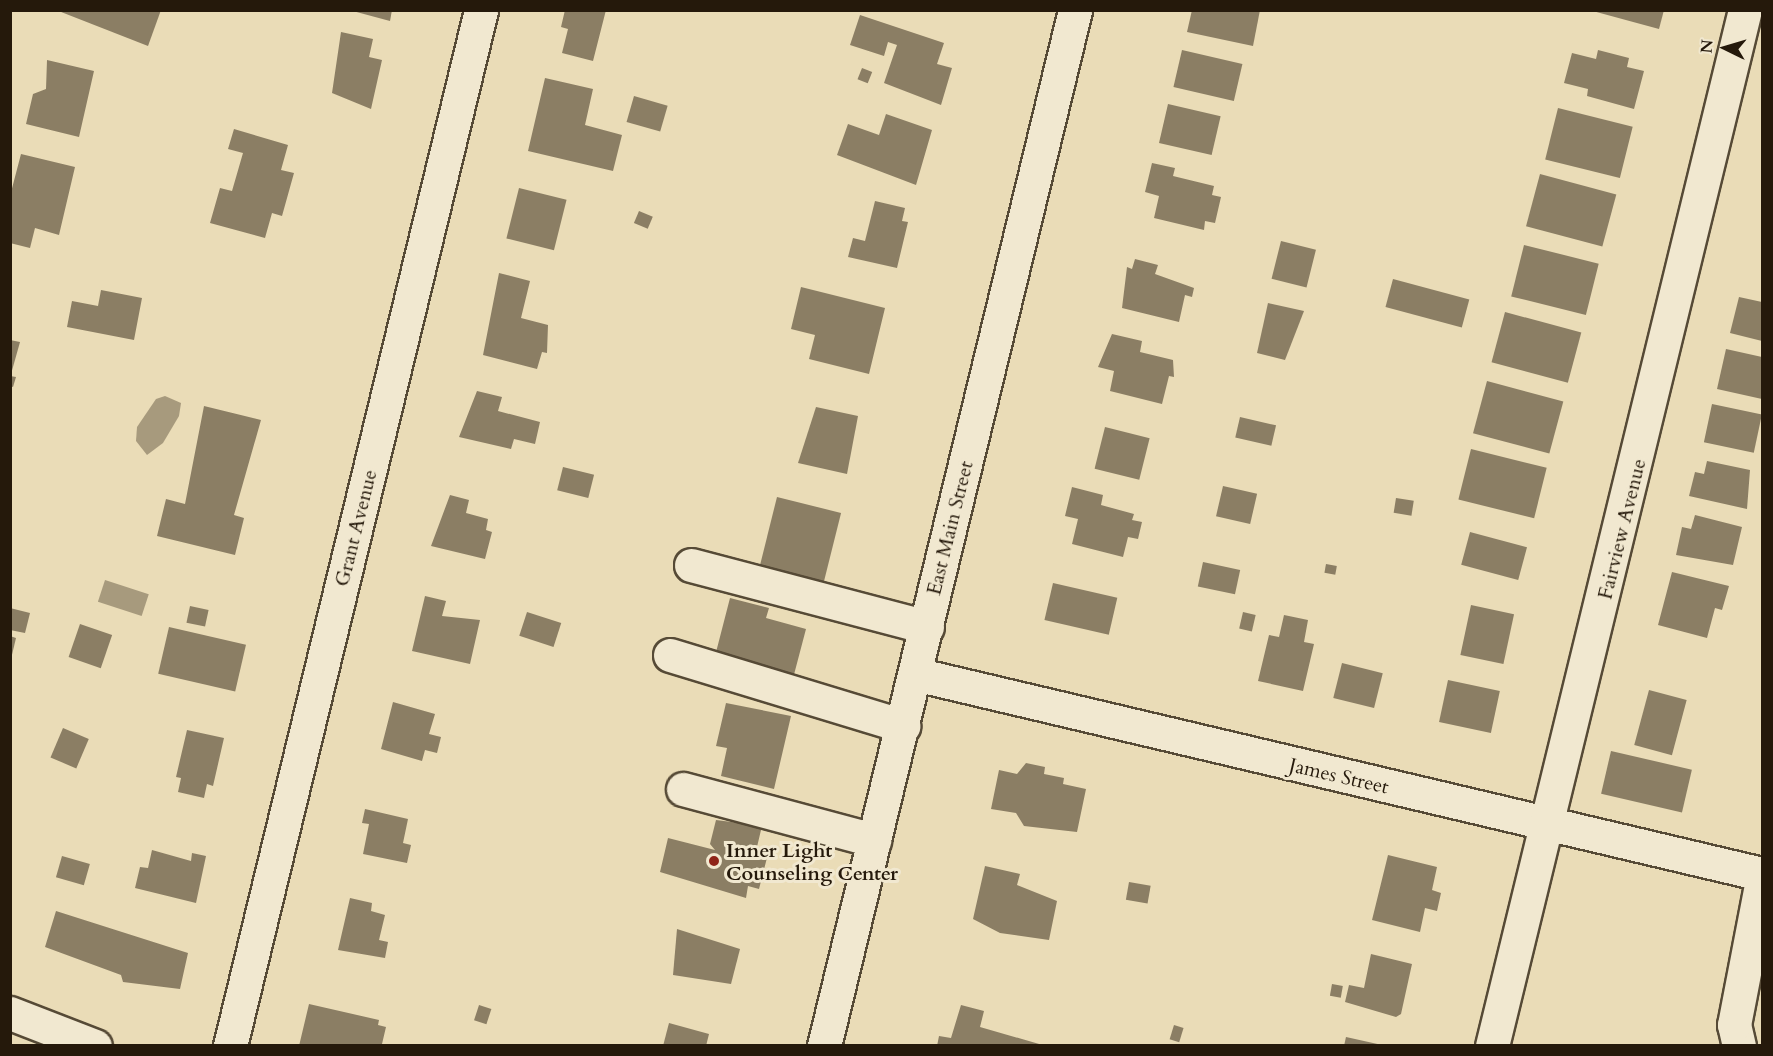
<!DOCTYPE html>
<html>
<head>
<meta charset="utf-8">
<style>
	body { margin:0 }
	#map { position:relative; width:1773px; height:1056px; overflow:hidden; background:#eadcb7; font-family:Cardo,serif }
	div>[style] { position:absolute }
	.water>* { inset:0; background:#a79a7d; transform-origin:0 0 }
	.building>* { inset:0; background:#8b7e64; transform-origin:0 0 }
	.roads { filter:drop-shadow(2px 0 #564a36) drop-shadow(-2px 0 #564a36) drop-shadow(0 2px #564a36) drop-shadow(0 -2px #564a36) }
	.minor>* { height:33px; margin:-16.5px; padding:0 16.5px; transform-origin:16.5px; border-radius:16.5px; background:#f1e8d0 }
	.dots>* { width:16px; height:16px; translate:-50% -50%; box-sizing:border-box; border:3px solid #f1e8d0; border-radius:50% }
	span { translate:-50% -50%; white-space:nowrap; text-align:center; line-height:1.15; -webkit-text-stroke:6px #f1e8d0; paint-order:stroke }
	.street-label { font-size:20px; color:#25190b }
	.poi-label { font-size:20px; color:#25190b; font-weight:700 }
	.left { translate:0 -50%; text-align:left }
	.frame { position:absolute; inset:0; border:12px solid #25190b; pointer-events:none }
	.north { position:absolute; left:1695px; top:18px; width:60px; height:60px; -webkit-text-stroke:4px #f1e8d0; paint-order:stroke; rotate:275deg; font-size:16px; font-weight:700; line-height:24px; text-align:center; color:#25190b }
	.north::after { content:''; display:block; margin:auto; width:21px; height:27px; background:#25190b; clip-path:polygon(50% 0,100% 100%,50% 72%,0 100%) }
</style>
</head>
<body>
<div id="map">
	<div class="water">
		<div style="clip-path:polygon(165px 396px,181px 403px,179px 416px,163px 443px,147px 455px,136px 441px,137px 427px,156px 399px)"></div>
		<div style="left:105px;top:580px;width:46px;height:23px;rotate:18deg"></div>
	</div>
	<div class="building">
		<div style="clip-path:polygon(56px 10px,161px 10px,148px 46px)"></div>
		<div style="clip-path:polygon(349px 10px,392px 10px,390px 21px)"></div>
		<div style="clip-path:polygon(565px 10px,606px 10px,593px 61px,562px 53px,568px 29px,561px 27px)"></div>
		<div style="clip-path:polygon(1192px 10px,1260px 10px,1253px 46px,1187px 32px)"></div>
		<div style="clip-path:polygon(1589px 10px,1664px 10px,1659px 29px)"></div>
		<div style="clip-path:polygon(860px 15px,944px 43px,937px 64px,952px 68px,941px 105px,884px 83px,897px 45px,888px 42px,884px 56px,850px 45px)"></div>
		<div style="clip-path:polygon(341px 32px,373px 39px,369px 57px,382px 60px,371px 109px,332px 93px)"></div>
		<div style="left:1182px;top:50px;width:62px;height:38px;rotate:13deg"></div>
		<div style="clip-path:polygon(1598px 50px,1629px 58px,1627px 67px,1644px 71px,1634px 109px,1587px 96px,1588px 89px,1564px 83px,1572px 53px,1596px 59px)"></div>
		<div style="clip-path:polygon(47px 60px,94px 71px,79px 137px,26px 124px,33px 94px,46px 89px)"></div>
		<div style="left:862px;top:68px;width:11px;height:12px;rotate:22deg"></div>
		<div style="clip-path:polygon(545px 78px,593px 89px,585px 125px,622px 135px,613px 171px,528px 151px)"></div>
		<div style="left:634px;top:96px;width:35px;height:27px;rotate:16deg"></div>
		<div style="left:1168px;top:104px;width:54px;height:40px;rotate:13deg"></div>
		<div style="left:1558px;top:108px;width:77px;height:53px;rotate:14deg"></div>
		<div style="clip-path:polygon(886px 114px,932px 130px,916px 185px,837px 155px,848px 124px,879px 135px)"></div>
		<div style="clip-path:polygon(234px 129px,288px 145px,281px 170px,294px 173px,282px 216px,272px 213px,265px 238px,210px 223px,220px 188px,232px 191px,243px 153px,228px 149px)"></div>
		<div style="clip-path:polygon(21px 154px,75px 167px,59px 235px,35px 228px,30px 248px,10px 243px,10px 196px)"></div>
		<div style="clip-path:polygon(1152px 163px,1175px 168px,1173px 176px,1214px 186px,1212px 195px,1221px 197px,1215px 223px,1205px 221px,1204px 230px,1154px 218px,1159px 196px,1145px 192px)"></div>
		<div style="left:1540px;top:174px;width:79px;height:54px;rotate:15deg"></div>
		<div style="left:519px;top:188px;width:49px;height:52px;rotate:14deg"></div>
		<div style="clip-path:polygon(875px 201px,905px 208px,902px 221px,908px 222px,897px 268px,848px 257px,853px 238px,865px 241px)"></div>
		<div style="left:639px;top:211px;width:15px;height:13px;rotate:23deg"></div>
		<div style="left:1281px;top:241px;width:36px;height:39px;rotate:14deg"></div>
		<div style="left:1524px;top:245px;width:77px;height:53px;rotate:14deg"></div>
		<div style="clip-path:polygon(1135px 259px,1158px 265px,1155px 274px,1194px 288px,1192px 297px,1185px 295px,1179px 322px,1122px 308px,1127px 267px,1132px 269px)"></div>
		<div style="clip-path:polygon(499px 273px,530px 281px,521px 318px,548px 325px,547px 353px,542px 352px,537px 369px,483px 355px)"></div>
		<div style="left:1393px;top:279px;width:79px;height:29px;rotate:15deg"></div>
		<div style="clip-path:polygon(801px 287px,885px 308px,869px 374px,809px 359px,815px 335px,791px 329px)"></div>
		<div style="clip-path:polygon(101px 290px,142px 298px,134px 340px,67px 327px,72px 301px,98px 306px)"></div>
		<div style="clip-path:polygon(1739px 297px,1762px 302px,1762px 341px,1730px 333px)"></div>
		<div style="clip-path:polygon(1268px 303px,1304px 311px,1285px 360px,1257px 353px)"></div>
		<div style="left:1505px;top:312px;width:79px;height:52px;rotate:15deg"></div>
		<div style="clip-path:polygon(1112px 334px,1142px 341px,1140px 352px,1173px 360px,1174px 377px,1169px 376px,1162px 404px,1110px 391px,1114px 371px,1098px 367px)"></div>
		<div style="clip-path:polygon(10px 340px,20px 342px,11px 374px,10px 373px)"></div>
		<div style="clip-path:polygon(1726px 349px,1762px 357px,1762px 399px,1717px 389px)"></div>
		<div style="clip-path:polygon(10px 376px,16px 377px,13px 387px,10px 386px)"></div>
		<div style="left:1487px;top:381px;width:79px;height:54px;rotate:15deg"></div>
		<div style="clip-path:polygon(477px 391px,502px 397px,498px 411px,540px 422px,535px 444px,514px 439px,511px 449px,459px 437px)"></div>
		<div style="left:1712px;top:404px;width:51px;height:39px;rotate:12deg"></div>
		<div style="clip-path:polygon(204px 406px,261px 420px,234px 515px,244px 518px,235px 555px,157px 536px,166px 499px,185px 504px)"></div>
		<div style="clip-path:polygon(816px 407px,858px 416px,847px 474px,798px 463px)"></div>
		<div style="left:1240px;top:417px;width:37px;height:21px;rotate:13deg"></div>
		<div style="left:1105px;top:427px;width:46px;height:43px;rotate:14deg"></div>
		<div style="left:1471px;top:449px;width:78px;height:52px;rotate:14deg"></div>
		<div style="clip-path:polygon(1707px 461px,1750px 470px,1747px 509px,1689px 496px,1695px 472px,1704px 474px)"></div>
		<div style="left:563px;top:467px;width:32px;height:24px;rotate:14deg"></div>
		<div style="left:1223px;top:486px;width:35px;height:31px;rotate:13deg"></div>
		<div style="clip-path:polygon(1072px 487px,1103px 495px,1101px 505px,1134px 514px,1132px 520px,1142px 522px,1138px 539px,1128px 537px,1123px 557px,1072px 544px,1078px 519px,1065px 516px)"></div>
		<div style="clip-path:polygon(450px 495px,469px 500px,466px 513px,488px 519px,486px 530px,492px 532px,485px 559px,431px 546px)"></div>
		<div style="left:777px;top:497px;width:66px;height:75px;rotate:14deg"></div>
		<div style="left:1396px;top:498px;width:18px;height:15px;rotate:9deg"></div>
		<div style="clip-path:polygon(1695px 515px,1742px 527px,1733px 565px,1676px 555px,1682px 527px,1691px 529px)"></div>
		<div style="left:1470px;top:532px;width:59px;height:34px;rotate:15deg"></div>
		<div style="left:1203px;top:562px;width:38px;height:25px;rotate:12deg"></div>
		<div style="left:1326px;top:564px;width:11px;height:9px;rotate:10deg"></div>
		<div style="clip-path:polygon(1672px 572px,1729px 586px,1722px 610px,1715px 608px,1707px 638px,1658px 625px)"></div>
		<div style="left:1053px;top:583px;width:66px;height:38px;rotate:13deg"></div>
		<div style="clip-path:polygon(425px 596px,446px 601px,442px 616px,480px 620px,470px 664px,412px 651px)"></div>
		<div style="clip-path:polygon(730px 598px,769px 608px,766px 618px,806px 629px,791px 686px,714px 660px)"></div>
		<div style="left:1471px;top:605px;width:44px;height:51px;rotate:12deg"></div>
		<div style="left:190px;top:606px;width:19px;height:17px;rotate:12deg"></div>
		<div style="clip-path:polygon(10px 608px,30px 613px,25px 633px,10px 630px)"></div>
		<div style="left:527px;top:612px;width:36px;height:25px;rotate:18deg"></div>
		<div style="left:1243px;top:612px;width:13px;height:17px;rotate:13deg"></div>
		<div style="clip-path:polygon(1284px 615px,1308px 620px,1304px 642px,1314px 644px,1303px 691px,1258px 681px,1269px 635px,1279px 637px)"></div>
		<div style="left:80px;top:624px;width:34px;height:35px;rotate:19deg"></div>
		<div style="left:169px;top:627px;width:79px;height:48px;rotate:13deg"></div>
		<div style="clip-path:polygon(10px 636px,16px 638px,11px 659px,10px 658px)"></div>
		<div style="left:1342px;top:663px;width:42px;height:36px;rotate:14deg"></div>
		<div style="left:1448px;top:680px;width:53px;height:43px;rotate:12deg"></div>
		<div style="left:1649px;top:690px;width:39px;height:57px;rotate:15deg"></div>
		<div style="clip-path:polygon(393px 702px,435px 714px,429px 734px,441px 737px,437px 753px,425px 750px,422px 761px,381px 749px)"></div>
		<div style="clip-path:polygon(726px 703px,791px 716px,774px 789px,721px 776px,727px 748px,716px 746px)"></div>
		<div style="left:63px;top:728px;width:28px;height:32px;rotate:23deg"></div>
		<div style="clip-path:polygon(187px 730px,224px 738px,213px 786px,207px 784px,204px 798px,178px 792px,181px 778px,176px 777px)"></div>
		<div style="left:1611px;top:751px;width:83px;height:44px;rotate:13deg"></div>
		<div style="clip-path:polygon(1026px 763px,1045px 767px,1044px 774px,1064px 778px,1063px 784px,1086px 789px,1077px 832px,1024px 826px,1016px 813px,991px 809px,999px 770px,1017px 774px)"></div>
		<div style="clip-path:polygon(365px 809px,408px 819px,403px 843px,411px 845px,407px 863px,363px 854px,369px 824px,362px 823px)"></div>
		<div style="clip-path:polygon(716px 820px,755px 825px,761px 830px,757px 847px,769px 850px,759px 889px,748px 886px,746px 898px,660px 872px,668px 838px,715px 850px,710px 844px)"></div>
		<div style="clip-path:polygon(152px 850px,191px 861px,192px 853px,206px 856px,196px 903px,135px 888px,140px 867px,148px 868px)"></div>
		<div style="clip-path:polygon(1388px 855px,1437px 867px,1432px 890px,1441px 893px,1437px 911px,1425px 908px,1420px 932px,1372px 920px)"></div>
		<div style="left:62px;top:856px;width:29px;height:22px;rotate:16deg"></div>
		<div style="clip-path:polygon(985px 866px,1020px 874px,1017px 885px,1057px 901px,1049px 940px,1000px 933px,973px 919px)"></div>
		<div style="left:1129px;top:882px;width:22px;height:18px;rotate:10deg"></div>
		<div style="clip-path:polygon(350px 898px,372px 903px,371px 911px,385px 915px,379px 940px,388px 942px,385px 958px,338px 950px)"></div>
		<div style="clip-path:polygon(56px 911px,188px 953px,180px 989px,123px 982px,121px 975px,45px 947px)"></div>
		<div style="clip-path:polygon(677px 929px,740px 949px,731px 984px,673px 975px)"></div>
		<div style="clip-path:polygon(1371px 954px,1412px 964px,1401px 1014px,1396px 1017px,1345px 1002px,1349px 985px,1364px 988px)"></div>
		<div style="left:1332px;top:984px;width:11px;height:12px;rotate:10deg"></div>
		<div style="clip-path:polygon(309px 1004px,379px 1020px,378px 1025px,386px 1027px,382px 1044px,299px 1046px)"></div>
		<div style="left:479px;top:1005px;width:13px;height:16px;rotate:18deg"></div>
		<div style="clip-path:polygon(961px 1005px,984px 1011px,980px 1027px,1046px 1046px,937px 1046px,939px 1036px,951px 1038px)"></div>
		<div style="clip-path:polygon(669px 1023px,709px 1034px,706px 1046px,663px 1046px)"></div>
		<div style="left:1174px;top:1025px;width:10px;height:15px;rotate:17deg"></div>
		<div style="clip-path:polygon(1346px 1037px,1382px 1045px,1382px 1046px,1344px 1046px)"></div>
	</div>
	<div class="roads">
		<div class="minor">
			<div style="left:691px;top:565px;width:244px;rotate:14.7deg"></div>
			<div style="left:670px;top:655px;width:244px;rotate:16.9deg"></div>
			<div style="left:915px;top:674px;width:870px;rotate:13.29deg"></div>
			<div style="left:683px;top:789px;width:198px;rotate:15deg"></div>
			<div style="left:10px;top:1013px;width:91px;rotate:21.2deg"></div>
			<div style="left:230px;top:1046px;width:1066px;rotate:-76.38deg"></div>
			<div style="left:824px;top:1046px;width:1066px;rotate:-76.38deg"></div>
			<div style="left:1492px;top:1046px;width:1066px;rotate:-76.28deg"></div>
			<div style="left:1739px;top:1046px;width:22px;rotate:-103deg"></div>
			<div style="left:1734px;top:1025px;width:148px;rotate:-79.1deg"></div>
		</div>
	</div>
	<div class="dots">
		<div style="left:714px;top:861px;background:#8f2418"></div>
	</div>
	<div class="street-label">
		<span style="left:356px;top:528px;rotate:-76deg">Grant Avenue</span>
		<span style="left:950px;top:528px;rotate:-76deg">East Main Street</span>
		<span style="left:1622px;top:529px;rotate:-76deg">Fairview Avenue</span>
		<span style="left:1339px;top:776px;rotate:13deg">James Street</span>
	</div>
	<div class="poi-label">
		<span class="left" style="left:726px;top:862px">Inner Light<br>Counseling Center</span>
	</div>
	<div class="frame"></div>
	<div class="north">N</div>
</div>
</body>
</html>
